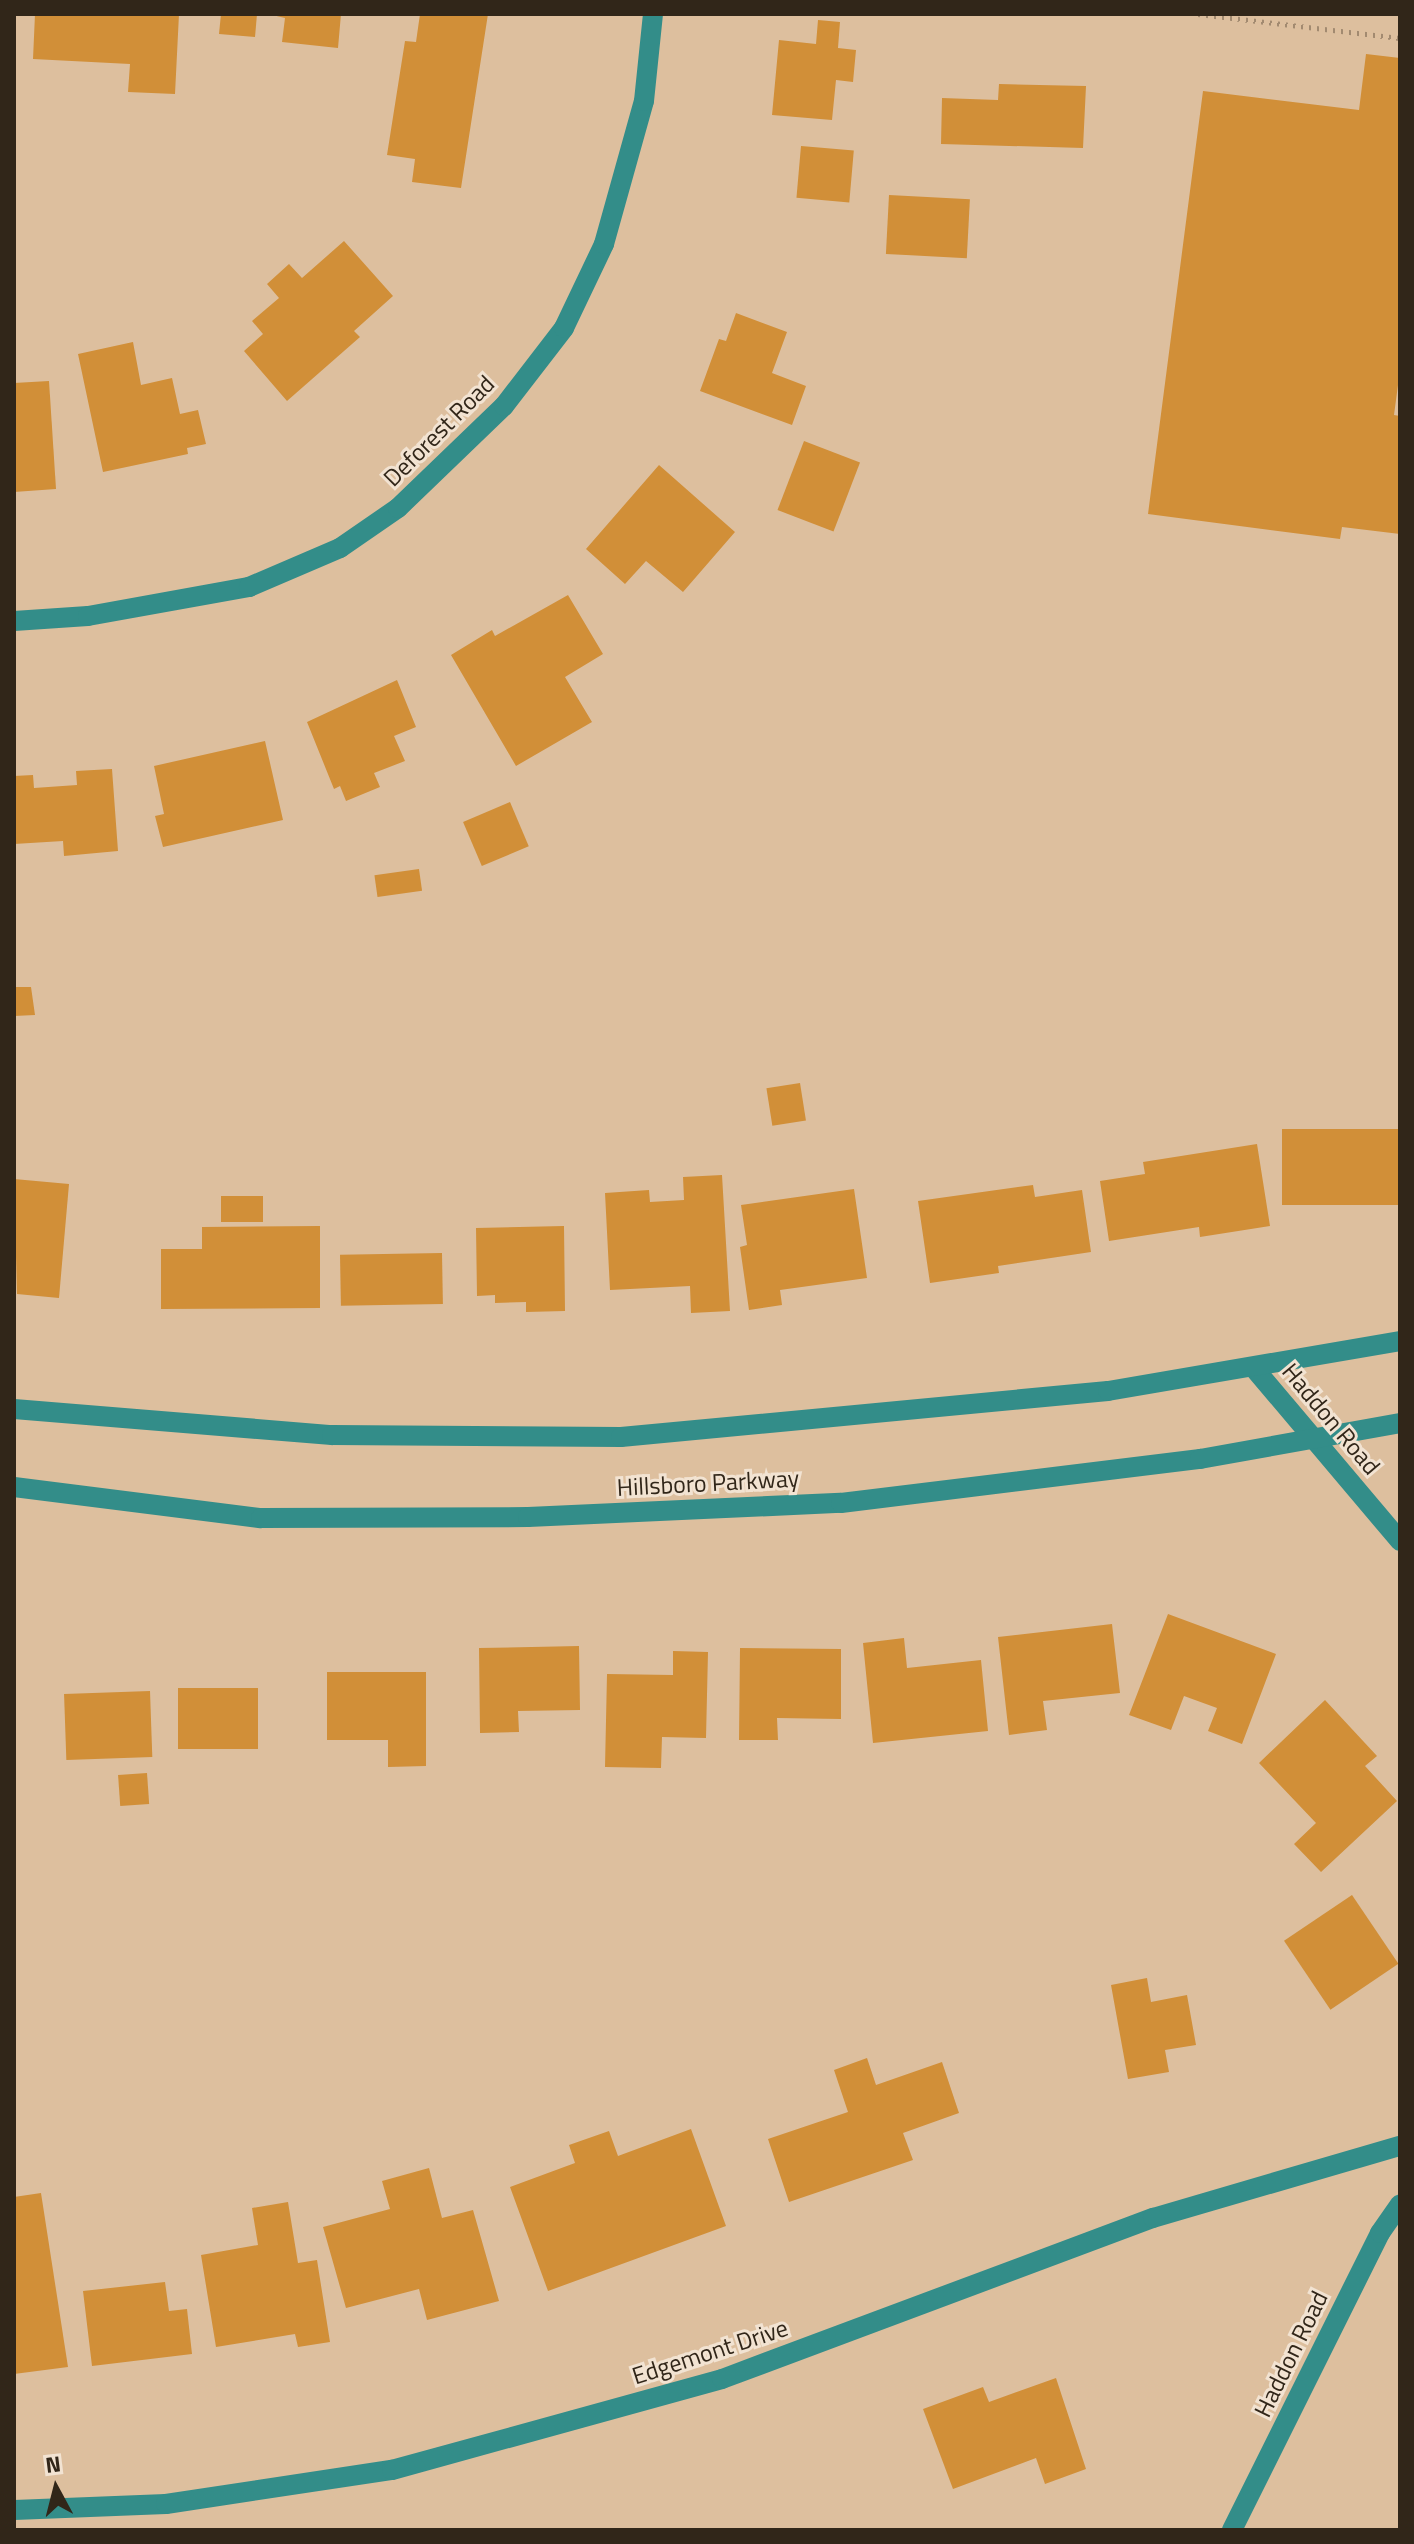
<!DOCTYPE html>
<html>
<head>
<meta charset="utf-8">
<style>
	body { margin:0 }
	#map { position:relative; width:1414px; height:2544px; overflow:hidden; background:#ddbf9e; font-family:"Titillium Web",sans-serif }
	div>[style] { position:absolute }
	.building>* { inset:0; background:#d18f38; transform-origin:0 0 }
	.path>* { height:5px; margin-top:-2.5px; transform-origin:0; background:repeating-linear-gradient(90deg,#a28a70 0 2px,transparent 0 8px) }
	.minor>* { height:20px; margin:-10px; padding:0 10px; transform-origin:10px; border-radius:10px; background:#338d89 }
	span { translate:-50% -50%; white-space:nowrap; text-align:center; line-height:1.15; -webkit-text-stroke:6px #f2e3d2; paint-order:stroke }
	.street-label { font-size:24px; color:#312619 }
	.frame { position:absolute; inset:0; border:16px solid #312619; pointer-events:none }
	.north { position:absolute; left:16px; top:2448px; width:80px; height:80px; -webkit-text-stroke:6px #f2e3d2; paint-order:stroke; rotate:353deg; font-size:22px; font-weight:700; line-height:32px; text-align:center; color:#312619 }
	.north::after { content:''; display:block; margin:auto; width:28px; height:36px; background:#312619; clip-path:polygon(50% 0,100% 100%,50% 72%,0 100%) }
</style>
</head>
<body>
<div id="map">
	<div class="building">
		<div style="clip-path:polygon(35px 14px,179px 14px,175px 94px,128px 92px,130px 64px,33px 59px)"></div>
		<div style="clip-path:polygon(221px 14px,257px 14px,255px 37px,219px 34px)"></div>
		<div style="clip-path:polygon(268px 14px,341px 14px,338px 48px,282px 42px,285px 18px)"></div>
		<div style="clip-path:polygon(420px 14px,488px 14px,461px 188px,412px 182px,415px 159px,387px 155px,405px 41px,416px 42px)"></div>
		<div style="clip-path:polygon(818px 20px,840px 22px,838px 48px,856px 50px,853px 82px,836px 80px,832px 120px,772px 115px,779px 40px,816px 44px)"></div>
		<div style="clip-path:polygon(1366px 54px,1400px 58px,1400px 370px,1394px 415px,1400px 416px,1400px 534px,1342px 527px,1340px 539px,1148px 514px,1203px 91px,1359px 110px)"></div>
		<div style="clip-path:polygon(999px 84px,1086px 86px,1083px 148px,941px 144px,942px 98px,998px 100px)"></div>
		<div style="left:801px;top:146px;width:53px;height:52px;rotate:5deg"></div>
		<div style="left:889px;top:195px;width:81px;height:59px;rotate:3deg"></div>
		<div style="clip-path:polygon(344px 241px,393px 296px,354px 331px,360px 337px,287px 401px,244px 351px,263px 334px,252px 321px,279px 298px,267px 284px,289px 264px,302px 278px)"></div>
		<div style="clip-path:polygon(736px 313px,787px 332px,772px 373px,806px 386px,792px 425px,700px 391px,719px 339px,726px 341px)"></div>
		<div style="clip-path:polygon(133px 342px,141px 385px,172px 378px,180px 414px,198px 410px,206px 444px,187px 448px,188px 454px,103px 472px,78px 354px)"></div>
		<div style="clip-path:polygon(49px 381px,56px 489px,14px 492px,14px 383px)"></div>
		<div style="left:804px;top:441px;width:60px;height:74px;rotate:21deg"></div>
		<div style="clip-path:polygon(659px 465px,735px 532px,683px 592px,646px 561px,625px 584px,586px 549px)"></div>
		<div style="clip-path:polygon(568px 595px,603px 654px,565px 677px,592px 722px,516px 766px,451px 655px,492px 630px,495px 636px)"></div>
		<div style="clip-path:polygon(397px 680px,416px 727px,394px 736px,405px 761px,374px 773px,380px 787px,346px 801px,340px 786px,334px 789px,307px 722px)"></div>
		<div style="clip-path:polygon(265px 741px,283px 820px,163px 847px,155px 816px,164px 814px,154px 766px)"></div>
		<div style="clip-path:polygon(112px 769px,118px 851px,64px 856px,63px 841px,14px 844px,14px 776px,33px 775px,34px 788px,77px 785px,76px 771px)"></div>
		<div style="left:510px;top:802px;width:48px;height:51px;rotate:67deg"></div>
		<div style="left:419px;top:869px;width:22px;height:45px;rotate:82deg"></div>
		<div style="clip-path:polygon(14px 987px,31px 987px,35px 1015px,14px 1016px)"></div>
		<div style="left:800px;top:1083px;width:38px;height:34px;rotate:81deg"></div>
		<div style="left:1400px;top:1129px;width:76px;height:118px;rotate:90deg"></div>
		<div style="clip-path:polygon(1257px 1144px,1270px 1226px,1200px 1237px,1199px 1227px,1109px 1241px,1100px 1181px,1145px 1174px,1143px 1162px)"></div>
		<div style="clip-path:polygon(722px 1175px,730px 1311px,691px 1313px,690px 1286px,610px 1290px,605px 1193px,649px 1190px,650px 1202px,684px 1200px,683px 1177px)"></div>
		<div style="clip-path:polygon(14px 1179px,69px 1184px,59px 1298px,17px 1294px)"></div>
		<div style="clip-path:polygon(1033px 1185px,1035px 1197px,1082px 1190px,1091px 1252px,998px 1266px,999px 1273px,930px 1283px,918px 1201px)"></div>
		<div style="clip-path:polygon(854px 1189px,867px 1278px,780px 1290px,782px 1305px,749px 1310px,740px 1247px,747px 1245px,741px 1205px)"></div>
		<div style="left:263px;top:1196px;width:26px;height:42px;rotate:90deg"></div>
		<div style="clip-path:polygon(320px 1226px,320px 1308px,161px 1309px,161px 1249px,202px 1249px,202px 1227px)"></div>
		<div style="clip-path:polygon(564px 1226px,565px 1311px,526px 1312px,526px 1302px,495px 1303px,495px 1295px,477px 1296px,476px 1228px)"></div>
		<div style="left:442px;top:1253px;width:51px;height:102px;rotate:89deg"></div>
		<div style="clip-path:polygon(1168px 1614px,1276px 1654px,1242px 1744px,1208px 1731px,1217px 1708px,1184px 1696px,1171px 1730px,1129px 1715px)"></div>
		<div style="clip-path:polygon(1112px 1624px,1120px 1693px,1043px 1701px,1047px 1730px,1009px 1735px,998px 1637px)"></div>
		<div style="clip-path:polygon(904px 1638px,907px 1668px,981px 1660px,988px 1731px,873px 1743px,863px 1643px)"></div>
		<div style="clip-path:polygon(579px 1646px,580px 1710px,518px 1711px,519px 1732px,480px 1733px,479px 1648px)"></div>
		<div style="clip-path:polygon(740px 1648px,841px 1649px,841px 1719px,777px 1718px,778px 1740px,739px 1740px)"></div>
		<div style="clip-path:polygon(673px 1651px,708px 1652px,706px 1738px,662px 1737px,661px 1768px,605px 1767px,607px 1674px,673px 1675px)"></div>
		<div style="clip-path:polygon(327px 1672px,426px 1672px,426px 1766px,388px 1767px,388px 1740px,327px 1740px)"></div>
		<div style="left:178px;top:1688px;width:80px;height:61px"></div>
		<div style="left:150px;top:1691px;width:66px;height:86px;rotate:88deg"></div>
		<div style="clip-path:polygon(1325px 1700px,1377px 1756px,1365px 1766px,1397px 1801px,1321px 1872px,1294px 1844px,1316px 1823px,1259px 1763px)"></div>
		<div style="left:147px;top:1773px;width:31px;height:29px;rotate:86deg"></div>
		<div style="left:1352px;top:1895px;width:83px;height:82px;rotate:56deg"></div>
		<div style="clip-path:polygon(1147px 1978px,1151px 2002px,1187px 1995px,1196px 2045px,1165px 2050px,1169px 2072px,1128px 2079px,1111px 1985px)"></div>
		<div style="clip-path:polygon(867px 2058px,876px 2085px,942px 2062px,959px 2113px,903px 2133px,913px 2160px,789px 2202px,768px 2139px,848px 2112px,834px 2070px)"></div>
		<div style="clip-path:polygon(691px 2129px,726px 2226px,548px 2291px,510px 2187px,575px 2163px,569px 2145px,609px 2131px,618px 2156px)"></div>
		<div style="clip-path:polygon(429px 2168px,442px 2218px,473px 2210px,499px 2301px,427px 2320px,419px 2289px,346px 2308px,323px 2227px,390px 2209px,382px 2181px)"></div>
		<div style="clip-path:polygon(41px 2193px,68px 2367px,14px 2374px,14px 2197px)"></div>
		<div style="clip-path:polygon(288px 2202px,298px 2263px,317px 2260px,330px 2342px,298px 2347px,295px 2334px,216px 2347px,201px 2255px,258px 2245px,252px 2208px)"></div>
		<div style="clip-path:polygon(165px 2282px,169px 2311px,187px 2309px,192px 2354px,92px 2366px,83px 2291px)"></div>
		<div style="clip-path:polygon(1056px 2378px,1086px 2469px,1045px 2484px,1036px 2458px,953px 2489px,923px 2409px,983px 2387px,989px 2402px)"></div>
	</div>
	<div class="path">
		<div style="left:1198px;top:14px;width:203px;rotate:6.8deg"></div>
	</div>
	<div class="minor">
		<div style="left:14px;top:621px;width:74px;rotate:-3.9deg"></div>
		<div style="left:88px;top:616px;width:164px;rotate:-10.2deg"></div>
		<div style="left:249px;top:587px;width:99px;rotate:-23.2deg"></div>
		<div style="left:340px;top:548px;width:70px;rotate:-34.6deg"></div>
		<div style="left:398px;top:508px;width:147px;rotate:-43.9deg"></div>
		<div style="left:504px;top:406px;width:98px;rotate:-52.4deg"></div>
		<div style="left:564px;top:328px;width:93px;rotate:-64.5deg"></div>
		<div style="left:604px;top:244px;width:148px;rotate:-74.4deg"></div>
		<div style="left:644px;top:101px;width:87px;rotate:-84.1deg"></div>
		<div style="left:1253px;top:1367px;width:228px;rotate:49.8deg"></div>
		<div style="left:14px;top:1409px;width:319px;rotate:4.7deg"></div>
		<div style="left:332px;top:1435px;width:289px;rotate:0.4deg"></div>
		<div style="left:621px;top:1437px;width:489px;rotate:-5.4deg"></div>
		<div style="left:1108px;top:1391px;width:296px;rotate:-9.7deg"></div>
		<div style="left:14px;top:1487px;width:249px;rotate:7.2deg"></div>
		<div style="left:261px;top:1518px;width:267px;rotate:-0.2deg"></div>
		<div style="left:528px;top:1517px;width:313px;rotate:-2.6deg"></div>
		<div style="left:841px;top:1503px;width:362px;rotate:-7deg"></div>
		<div style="left:1200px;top:1459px;width:203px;rotate:-10.2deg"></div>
		<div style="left:14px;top:2510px;width:152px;rotate:-2.3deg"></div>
		<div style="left:166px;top:2504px;width:229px;rotate:-8.6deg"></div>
		<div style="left:392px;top:2470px;width:342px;rotate:-15.4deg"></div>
		<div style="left:722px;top:2379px;width:460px;rotate:-20.5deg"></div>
		<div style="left:1153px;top:2218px;width:257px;rotate:-16.3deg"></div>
		<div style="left:1232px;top:2530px;width:332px;rotate:-63.5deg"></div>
		<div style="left:1380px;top:2233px;width:35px;rotate:-55deg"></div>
	</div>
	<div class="street-label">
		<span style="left:439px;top:431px;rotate:-45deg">Deforest Road</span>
		<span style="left:1331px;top:1419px;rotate:50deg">Haddon Road</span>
		<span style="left:708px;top:1483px;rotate:-3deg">Hillsboro Parkway</span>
		<span style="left:710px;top:2352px;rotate:-18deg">Edgemont Drive</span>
		<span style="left:1291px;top:2354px;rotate:-64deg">Haddon Road</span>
	</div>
	<div class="frame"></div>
	<div class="north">N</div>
</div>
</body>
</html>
